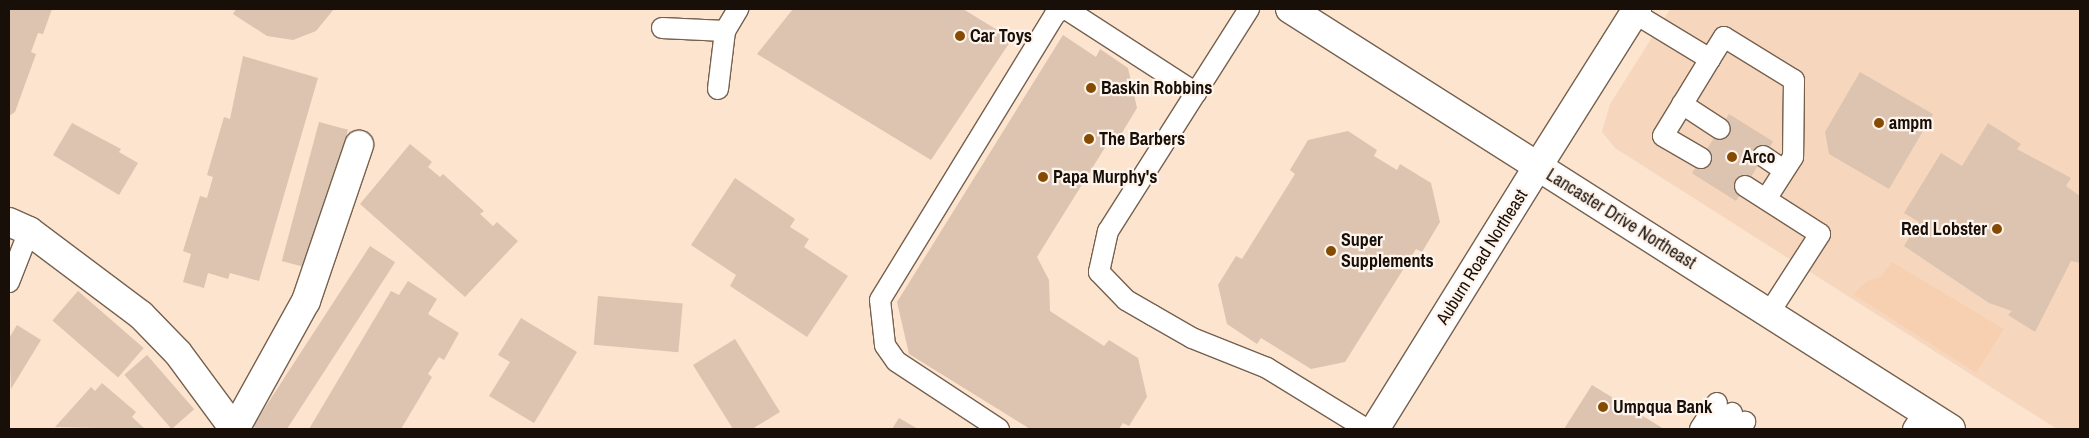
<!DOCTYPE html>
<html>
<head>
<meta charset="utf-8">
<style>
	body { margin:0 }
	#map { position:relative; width:2089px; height:438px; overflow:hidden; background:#fce4cf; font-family:"Archivo Narrow",sans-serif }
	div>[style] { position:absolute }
	.built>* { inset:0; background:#f6d7be }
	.green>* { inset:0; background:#f6d0b1 }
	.building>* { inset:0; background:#dcc4b0; transform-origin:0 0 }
	.roads { filter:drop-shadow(1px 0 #76614f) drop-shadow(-1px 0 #76614f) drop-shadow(0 1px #76614f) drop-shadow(0 -1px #76614f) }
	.lane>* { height:20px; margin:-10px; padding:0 10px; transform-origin:10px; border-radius:10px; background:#fff }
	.street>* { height:28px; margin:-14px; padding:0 14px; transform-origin:14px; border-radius:14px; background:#fff }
	.secondary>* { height:28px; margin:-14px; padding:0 14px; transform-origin:14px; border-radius:14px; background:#fff }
	.primary>* { height:28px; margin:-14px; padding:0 14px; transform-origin:14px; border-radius:14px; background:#fff }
	.dots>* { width:14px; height:14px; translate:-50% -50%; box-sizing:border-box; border:2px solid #fef4ec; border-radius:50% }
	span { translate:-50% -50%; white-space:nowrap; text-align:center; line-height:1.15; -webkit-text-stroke:4.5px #fef4ec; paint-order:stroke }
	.poi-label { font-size:18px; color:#170f08; font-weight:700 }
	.left { translate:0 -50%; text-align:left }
	.right { translate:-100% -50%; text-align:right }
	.street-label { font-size:18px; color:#170f08 }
	.frame { position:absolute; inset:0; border:10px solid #170f08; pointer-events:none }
</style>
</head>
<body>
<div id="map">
	<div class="built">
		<div style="clip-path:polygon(1670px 9px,2080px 9px,2080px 429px,2057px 429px,1615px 148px,1602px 132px,1610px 104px)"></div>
	</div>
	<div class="green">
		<div style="clip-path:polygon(1892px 262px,2004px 329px,1976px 373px,1853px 294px,1867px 281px,1880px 277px)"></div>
	</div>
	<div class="building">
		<div style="clip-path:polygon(9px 9px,52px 9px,43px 34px,38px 33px,31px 52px,36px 54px,15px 112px,9px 116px)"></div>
		<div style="clip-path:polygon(236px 9px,334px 9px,316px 31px,293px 40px,267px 36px,233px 14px)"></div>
		<div style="clip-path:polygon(793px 9px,963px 9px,1012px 39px,931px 160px,757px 54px)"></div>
		<div style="clip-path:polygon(1063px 35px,1096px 57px,1100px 49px,1128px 68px,1137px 108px,1120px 136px,1114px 133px,1037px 257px,1049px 280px,1050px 311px,1104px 346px,1109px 340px,1138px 358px,1147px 397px,1129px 426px,1123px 423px,1119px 429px,1030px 429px,909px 354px,897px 302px)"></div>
		<div style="clip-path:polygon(243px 56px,318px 78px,259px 281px,230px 273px,228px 279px,208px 273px,204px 288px,183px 282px,191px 254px,183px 251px,200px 196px,207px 198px,213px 177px,207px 175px,224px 117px,230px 119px)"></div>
		<div style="clip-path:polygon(1860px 72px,1933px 114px,1889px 189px,1829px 154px,1825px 132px)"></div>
		<div style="left:1729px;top:114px;width:52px;height:70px;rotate:32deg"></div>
		<div style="left:319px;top:122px;width:30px;height:144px;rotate:15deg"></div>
		<div style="clip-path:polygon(72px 123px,121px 149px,119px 152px,138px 163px,119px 195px,53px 155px)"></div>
		<div style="clip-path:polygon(1988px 123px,2021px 144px,2017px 149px,2071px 178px,2066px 186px,2080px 196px,2080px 263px,2071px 261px,2035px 332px,2008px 315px,2012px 311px,1989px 303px,1904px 246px,1919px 222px,1904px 213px,1941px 153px,1962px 166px)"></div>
		<div style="clip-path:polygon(1348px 131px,1377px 150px,1374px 156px,1397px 170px,1400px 164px,1431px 183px,1440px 222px,1422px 252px,1416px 249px,1345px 362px,1311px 369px,1261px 338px,1257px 344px,1227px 324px,1218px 285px,1236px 256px,1242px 259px,1295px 174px,1290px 170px,1308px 140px)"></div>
		<div style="clip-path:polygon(410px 144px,432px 162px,428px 167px,440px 177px,443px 174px,484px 211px,480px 214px,493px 226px,497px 222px,518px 241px,465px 297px,360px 204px)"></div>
		<div style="clip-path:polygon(735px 178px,795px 219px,790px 227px,809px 239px,804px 247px,848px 276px,807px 337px,730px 286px,736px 275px,691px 245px)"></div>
		<div style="left:370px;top:246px;width:30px;height:215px;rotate:33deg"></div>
		<div style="clip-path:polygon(408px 281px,437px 299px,428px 314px,459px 333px,444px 360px,439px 357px,428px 374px,432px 377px,401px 429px,309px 429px,391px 291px,399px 295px)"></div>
		<div style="left:78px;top:291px;width:87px;height:39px;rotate:41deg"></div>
		<div style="left:598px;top:296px;width:85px;height:49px;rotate:5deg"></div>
		<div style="clip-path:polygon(521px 318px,577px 352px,534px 423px,489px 396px,510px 362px,498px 355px)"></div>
		<div style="clip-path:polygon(17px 325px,41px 340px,11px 389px,9px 338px)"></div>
		<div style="clip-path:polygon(735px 339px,780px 412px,752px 429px,733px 429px,693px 365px)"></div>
		<div style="left:147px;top:355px;width:72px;height:30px;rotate:49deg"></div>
		<div style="clip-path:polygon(102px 383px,136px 412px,132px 417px,145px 429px,55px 427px,91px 387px,95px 391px)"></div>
		<div style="clip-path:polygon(1592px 385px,1664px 429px,1564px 429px)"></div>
		<div style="clip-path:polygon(899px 418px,918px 429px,892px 429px)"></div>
	</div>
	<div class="roads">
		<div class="lane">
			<div style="left:1066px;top:9px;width:155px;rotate:32.9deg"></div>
			<div style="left:1249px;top:9px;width:263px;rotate:122.4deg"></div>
			<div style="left:1108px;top:231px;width:42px;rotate:102.4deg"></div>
			<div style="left:1099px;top:272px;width:39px;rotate:46deg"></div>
			<div style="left:1126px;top:300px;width:30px;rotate:30deg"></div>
			<div style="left:1152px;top:315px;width:46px;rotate:29.9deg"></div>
			<div style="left:1192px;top:338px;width:81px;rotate:21.8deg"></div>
			<div style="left:1267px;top:368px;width:116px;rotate:31.6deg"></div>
			<div style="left:1634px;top:13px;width:89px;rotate:31.2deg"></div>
			<div style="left:1710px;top:59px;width:90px;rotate:121.4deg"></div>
			<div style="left:1663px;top:136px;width:44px;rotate:30.1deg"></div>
			<div style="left:662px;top:28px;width:63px;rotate:2.7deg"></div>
			<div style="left:725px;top:31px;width:26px;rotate:-59deg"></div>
			<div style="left:1710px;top:59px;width:26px;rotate:-58deg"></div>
			<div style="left:1724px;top:37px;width:82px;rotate:31.6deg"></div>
			<div style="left:1794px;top:80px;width:77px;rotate:90.7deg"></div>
			<div style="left:1793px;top:157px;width:50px;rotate:122.7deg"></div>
			<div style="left:718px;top:89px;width:58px;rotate:-83.1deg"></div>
			<div style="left:1682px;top:104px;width:45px;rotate:33.3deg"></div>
			<div style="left:1763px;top:156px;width:25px;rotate:34deg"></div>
			<div style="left:1745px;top:186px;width:89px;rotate:32.6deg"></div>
			<div style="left:1820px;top:234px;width:94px;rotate:122.8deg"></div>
			<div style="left:9px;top:282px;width:55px;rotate:-68.6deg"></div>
			<div style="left:999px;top:429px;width:123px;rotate:-146.6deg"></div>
			<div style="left:896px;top:361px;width:19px;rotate:-125deg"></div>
			<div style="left:885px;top:345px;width:45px;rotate:-96.3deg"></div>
			<div style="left:880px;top:300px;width:335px;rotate:-58.5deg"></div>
			<div style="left:1055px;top:14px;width:9px;rotate:-32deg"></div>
			<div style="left:1700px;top:429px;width:31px;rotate:-57deg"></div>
			<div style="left:1722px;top:429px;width:19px;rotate:-58deg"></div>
			<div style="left:1740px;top:429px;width:9px;rotate:-54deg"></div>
			<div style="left:1913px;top:429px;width:20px;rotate:-57deg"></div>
		</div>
		<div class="street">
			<div style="left:1538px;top:166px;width:186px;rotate:-57.8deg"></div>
			<div style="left:9px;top:222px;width:22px;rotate:24deg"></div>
			<div style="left:29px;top:231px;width:140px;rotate:36.9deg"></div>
			<div style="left:141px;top:315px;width:53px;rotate:45.8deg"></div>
			<div style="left:178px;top:353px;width:94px;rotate:53.6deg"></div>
			<div style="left:235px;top:429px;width:146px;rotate:-61deg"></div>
			<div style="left:306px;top:301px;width:165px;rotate:-71.2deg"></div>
		</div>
		<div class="secondary">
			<div style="left:1375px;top:429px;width:309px;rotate:-58.2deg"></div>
		</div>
		<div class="primary">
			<div style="left:1290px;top:9px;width:783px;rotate:32.43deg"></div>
		</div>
	</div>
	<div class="dots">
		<div style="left:960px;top:36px;background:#864b02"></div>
		<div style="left:1091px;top:88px;background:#864b02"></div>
		<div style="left:1879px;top:123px;background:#864b02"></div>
		<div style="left:1089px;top:139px;background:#864b02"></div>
		<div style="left:1732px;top:157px;background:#864b02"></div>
		<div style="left:1043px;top:177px;background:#864b02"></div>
		<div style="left:1997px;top:229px;background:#864b02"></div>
		<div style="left:1331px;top:251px;background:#864b02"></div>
		<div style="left:1603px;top:407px;background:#864b02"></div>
	</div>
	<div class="poi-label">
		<span class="left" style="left:970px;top:36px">Car Toys</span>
		<span class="left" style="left:1101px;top:88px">Baskin Robbins</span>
		<span class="left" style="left:1889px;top:123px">ampm</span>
		<span class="left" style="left:1099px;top:139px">The Barbers</span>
		<span class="left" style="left:1742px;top:157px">Arco</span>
		<span class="left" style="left:1053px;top:177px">Papa Murphy's</span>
		<span class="right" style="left:1987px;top:229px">Red Lobster</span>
		<span class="left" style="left:1341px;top:251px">Super<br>Supplements</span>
		<span class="left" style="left:1613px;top:407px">Umpqua Bank</span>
	</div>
	<div class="street-label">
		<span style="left:1621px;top:219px;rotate:32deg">Lancaster Drive Northeast</span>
		<span style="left:1482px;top:257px;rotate:-58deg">Auburn Road Northeast</span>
	</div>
	<div class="frame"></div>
</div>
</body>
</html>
